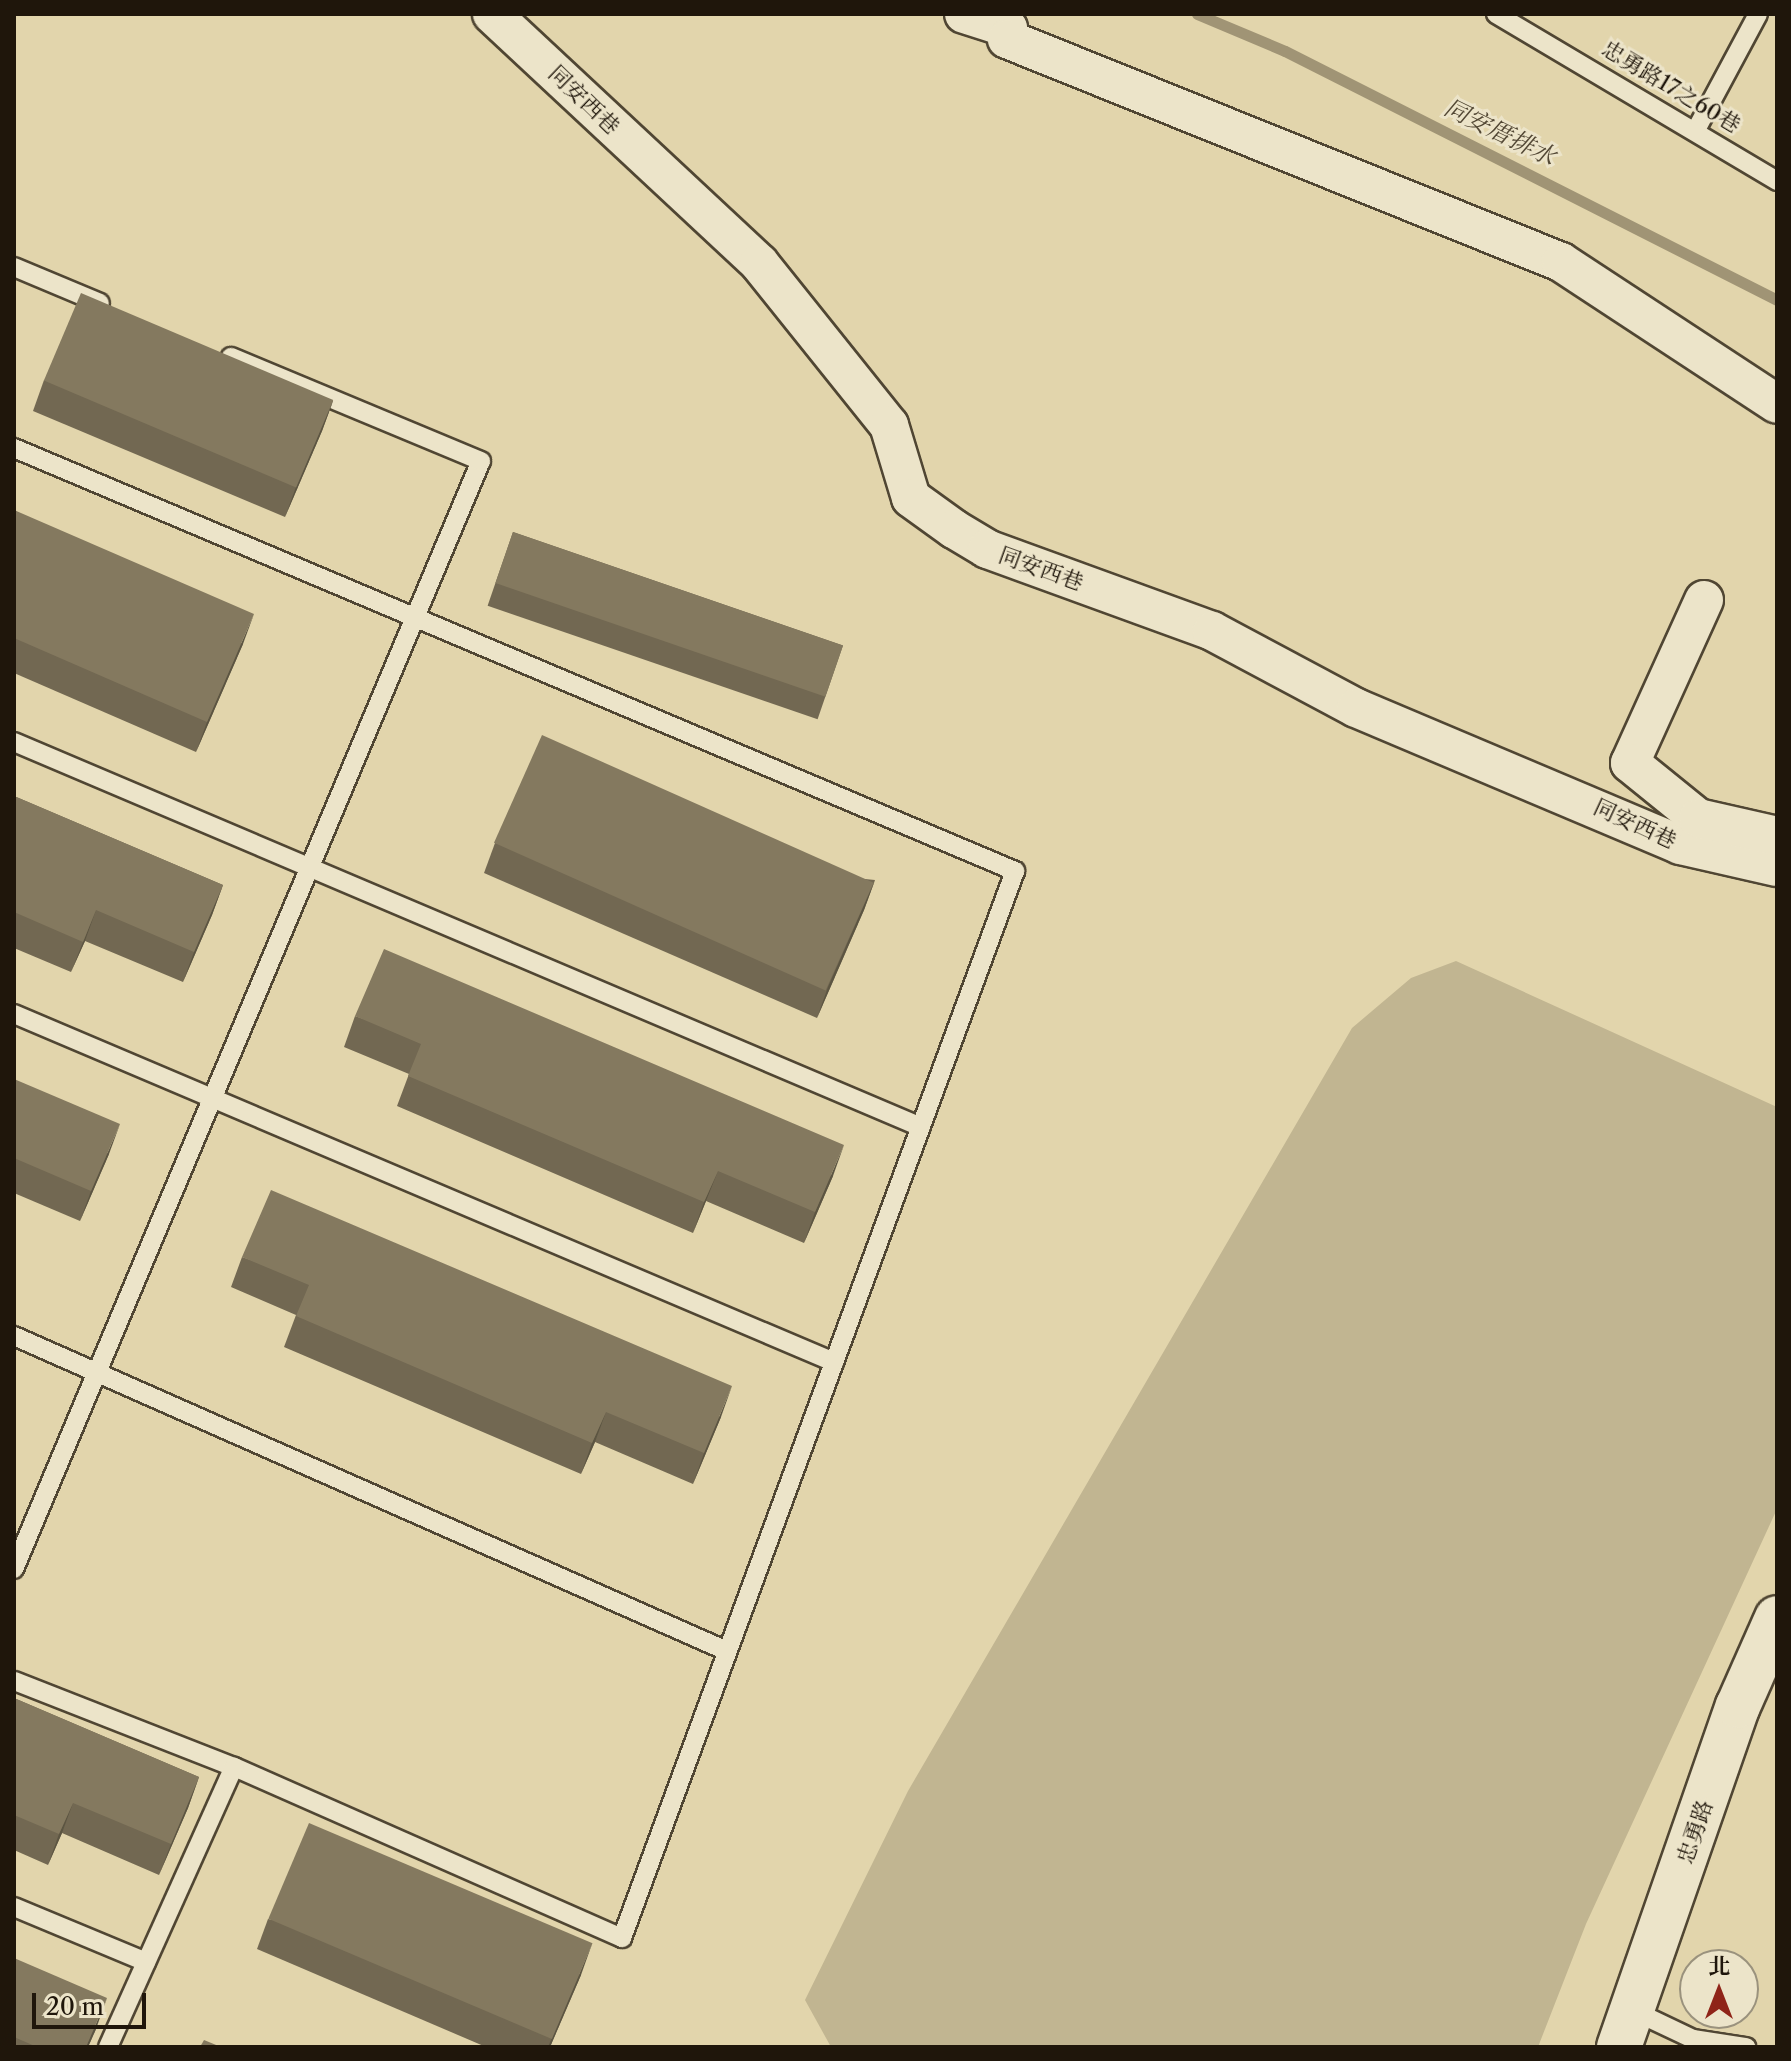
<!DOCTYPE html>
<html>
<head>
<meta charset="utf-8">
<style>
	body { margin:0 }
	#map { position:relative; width:1791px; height:2061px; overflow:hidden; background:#e2d5ac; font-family:"Libre Caslon Text","Noto Serif TC",serif }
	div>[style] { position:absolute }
	.green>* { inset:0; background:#c1b591 }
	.stream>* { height:11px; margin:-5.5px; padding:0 5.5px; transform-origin:5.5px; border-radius:5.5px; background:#a09475 }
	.roads { filter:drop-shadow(2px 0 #504633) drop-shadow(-2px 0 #504633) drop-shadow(0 2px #504633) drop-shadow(0 -2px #504633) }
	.service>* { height:18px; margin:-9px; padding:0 9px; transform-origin:9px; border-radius:9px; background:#ece4c9 }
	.minor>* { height:38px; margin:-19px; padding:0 19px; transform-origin:19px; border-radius:19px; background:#ece4c9 }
	.secondary>* { height:44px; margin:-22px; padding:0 22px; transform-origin:22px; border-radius:22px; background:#ece4c9 }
	.wall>* { inset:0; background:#726852; transform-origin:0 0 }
	.shaded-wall>* { inset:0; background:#5c5542 }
	.building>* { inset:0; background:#84795f; transform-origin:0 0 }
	span { translate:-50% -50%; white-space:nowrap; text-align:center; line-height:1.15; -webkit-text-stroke:6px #ece4c9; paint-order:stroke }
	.street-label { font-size:22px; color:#1f160b }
	.water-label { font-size:24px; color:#534835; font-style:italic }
	.frame { position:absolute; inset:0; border:16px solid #1f160b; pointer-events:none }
	.north { position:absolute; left:1679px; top:1949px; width:80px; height:80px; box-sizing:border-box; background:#ece4c9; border:2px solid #9a927d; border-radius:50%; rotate:0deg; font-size:22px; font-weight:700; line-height:32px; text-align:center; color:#1f160b }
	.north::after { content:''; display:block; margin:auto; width:28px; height:36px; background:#8f2418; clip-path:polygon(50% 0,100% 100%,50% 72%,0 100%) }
	.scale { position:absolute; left:32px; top:1993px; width:114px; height:36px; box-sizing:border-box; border:4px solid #1f160b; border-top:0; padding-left:10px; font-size:24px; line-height:28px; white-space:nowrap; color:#1f160b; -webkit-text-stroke:6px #ece4c9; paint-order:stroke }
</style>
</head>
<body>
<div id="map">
	<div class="green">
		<div style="clip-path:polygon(1456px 961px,1777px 1107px,1777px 1509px,1586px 1924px,1538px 2047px,831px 2047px,805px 2000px,908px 1791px,1352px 1028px,1411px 978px)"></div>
	</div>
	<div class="stream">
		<div style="left:1197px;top:14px;width:95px;rotate:22.8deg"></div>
		<div style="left:1285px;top:51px;width:551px;rotate:26.84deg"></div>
	</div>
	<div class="roads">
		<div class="service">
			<div style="left:1496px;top:14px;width:327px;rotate:30.7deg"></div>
			<div style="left:1697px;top:128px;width:129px;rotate:-61.8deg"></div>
			<div style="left:14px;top:267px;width:93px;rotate:22.7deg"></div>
			<div style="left:14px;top:448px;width:1087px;rotate:22.91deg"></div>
			<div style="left:1015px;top:871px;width:1137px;rotate:110.22deg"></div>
			<div style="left:622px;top:1938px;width:424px;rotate:-156.2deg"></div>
			<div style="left:234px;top:1767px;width:236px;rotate:-158.6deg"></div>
			<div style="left:14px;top:742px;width:985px;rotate:23deg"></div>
			<div style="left:14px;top:1014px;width:891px;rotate:23deg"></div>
			<div style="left:14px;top:1336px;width:779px;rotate:23.84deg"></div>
			<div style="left:14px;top:1569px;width:1202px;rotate:-67.15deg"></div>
			<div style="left:481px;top:461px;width:271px;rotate:-157.4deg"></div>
			<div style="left:14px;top:1907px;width:143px;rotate:22.6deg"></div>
			<div style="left:1634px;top:2011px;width:65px;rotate:25.4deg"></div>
			<div style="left:1693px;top:2039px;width:54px;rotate:8.6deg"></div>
			<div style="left:108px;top:2047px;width:307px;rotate:-65.8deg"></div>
		</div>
		<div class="minor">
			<div style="left:492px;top:14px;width:365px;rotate:43deg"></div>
			<div style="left:759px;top:263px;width:208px;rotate:51.3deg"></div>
			<div style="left:889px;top:425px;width:76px;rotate:73.2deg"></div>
			<div style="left:911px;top:498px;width:53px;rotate:35.8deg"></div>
			<div style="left:954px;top:529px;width:39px;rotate:31deg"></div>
			<div style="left:987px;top:549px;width:239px;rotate:20deg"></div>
			<div style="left:1212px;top:631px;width:163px;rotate:28.1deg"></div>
			<div style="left:1356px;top:708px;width:352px;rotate:22.9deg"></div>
			<div style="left:1680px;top:845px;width:99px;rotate:12.8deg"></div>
			<div style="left:964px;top:14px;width:46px;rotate:17.7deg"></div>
			<div style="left:1008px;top:28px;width:11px;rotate:95deg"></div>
			<div style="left:1007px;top:39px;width:597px;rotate:21.93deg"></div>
			<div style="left:1561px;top:262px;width:258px;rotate:33.3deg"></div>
			<div style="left:1704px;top:600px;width:179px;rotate:114.4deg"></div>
			<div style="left:1630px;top:763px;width:87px;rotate:39deg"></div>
			<div style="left:1698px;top:818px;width:81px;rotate:12.8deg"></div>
		</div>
		<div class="secondary">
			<div style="left:1619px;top:2047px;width:361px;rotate:-70.8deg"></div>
			<div style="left:1738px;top:1706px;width:96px;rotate:-66.1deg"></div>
		</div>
	</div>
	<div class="wall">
		<div style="clip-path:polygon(44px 380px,333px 401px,322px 431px,285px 517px,33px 411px)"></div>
		<div style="clip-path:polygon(14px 510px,243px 644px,196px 752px,14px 673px)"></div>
		<div style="left:513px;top:532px;width:349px;height:78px;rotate:19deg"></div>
		<div style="clip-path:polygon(14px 796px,223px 885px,212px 915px,183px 982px,85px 941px,71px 972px,14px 948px)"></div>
		<div style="clip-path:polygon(495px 843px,875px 880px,864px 910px,817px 1018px,484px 873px)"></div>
		<div style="clip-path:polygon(355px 1016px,833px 1176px,804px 1243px,706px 1201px,693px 1233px,397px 1106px,409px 1074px,344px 1047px)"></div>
		<div style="clip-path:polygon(14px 1079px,109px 1154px,80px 1221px,14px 1193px)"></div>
		<div style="clip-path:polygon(242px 1257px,721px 1417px,693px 1484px,595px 1442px,581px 1474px,284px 1347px,296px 1315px,231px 1287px)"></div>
		<div style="clip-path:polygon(14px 1698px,199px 1777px,188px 1808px,159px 1875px,62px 1833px,48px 1865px,14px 1850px)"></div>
		<div style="clip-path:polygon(268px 1919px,581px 1975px,550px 2047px,486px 2047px,257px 1949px)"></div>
		<div style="clip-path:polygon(14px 1958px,96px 2029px,88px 2047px,14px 2047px)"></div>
	</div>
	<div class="shaded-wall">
		<div style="clip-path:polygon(333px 401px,322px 431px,285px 517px,296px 487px)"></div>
		<div style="clip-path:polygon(254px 614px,243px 644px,196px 752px,207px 722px)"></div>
		<div style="clip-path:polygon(875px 880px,864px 910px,817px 1018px,828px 987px)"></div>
		<div style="clip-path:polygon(223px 885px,212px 915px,183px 982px,194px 952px)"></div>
		<div style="clip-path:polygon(96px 910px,85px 941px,71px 972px,83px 942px)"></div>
		<div style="clip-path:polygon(120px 1124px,109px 1154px,80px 1221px,91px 1191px)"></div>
		<div style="clip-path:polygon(844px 1145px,833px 1176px,804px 1243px,815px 1212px)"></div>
		<div style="clip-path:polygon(718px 1171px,706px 1201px,693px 1233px,704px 1202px)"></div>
		<div style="clip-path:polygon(732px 1386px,721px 1417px,693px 1484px,704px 1453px)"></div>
		<div style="clip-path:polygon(606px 1412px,595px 1442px,581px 1474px,592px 1443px)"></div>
		<div style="clip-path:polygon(199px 1777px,188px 1808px,159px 1875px,171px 1844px)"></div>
		<div style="clip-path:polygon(73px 1803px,62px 1833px,48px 1865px,59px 1834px)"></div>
		<div style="clip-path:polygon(592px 1944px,581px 1975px,550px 2047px,548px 2047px)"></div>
		<div style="clip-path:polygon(107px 1998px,96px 2029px,88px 2047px,86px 2047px)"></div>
	</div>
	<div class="building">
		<div style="left:81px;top:293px;width:274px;height:95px;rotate:23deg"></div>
		<div style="clip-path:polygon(14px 510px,254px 614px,207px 722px,14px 638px)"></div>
		<div style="left:513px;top:532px;width:349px;height:54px;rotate:19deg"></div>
		<div style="left:542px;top:735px;width:363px;height:118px;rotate:24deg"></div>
		<div style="clip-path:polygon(14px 796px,223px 885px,194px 952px,96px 910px,83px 942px,14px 912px)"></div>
		<div style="clip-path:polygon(384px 949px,844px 1145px,815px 1212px,718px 1171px,704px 1202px,408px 1076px,421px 1044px,355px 1016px)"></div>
		<div style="clip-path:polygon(14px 1079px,120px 1124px,91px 1191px,14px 1158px)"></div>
		<div style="clip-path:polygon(271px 1190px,732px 1386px,704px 1453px,606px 1412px,592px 1443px,296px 1316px,309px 1285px,242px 1257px)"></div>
		<div style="clip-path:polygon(14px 1698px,199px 1777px,171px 1844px,73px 1803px,59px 1834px,14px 1815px)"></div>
		<div style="left:309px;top:1823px;width:308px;height:104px;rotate:23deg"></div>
		<div style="clip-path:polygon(14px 1958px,107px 1998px,86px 2047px,37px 2047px,14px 2037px)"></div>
		<div style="clip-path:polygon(204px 2040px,221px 2047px,200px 2047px)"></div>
	</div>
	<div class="street-label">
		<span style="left:1671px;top:87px;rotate:31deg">忠勇路17之60巷</span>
		<span style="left:584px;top:100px;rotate:44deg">同安西巷</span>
		<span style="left:1041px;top:569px;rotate:20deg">同安西巷</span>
		<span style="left:1635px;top:824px;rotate:25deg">同安西巷</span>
		<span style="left:1695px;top:1832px;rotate:-71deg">忠勇路</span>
	</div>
	<div class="water-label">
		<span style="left:1500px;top:132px;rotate:26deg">同安厝排水</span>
	</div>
	<div class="frame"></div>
	<div class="north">北</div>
	<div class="scale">20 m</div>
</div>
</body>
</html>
